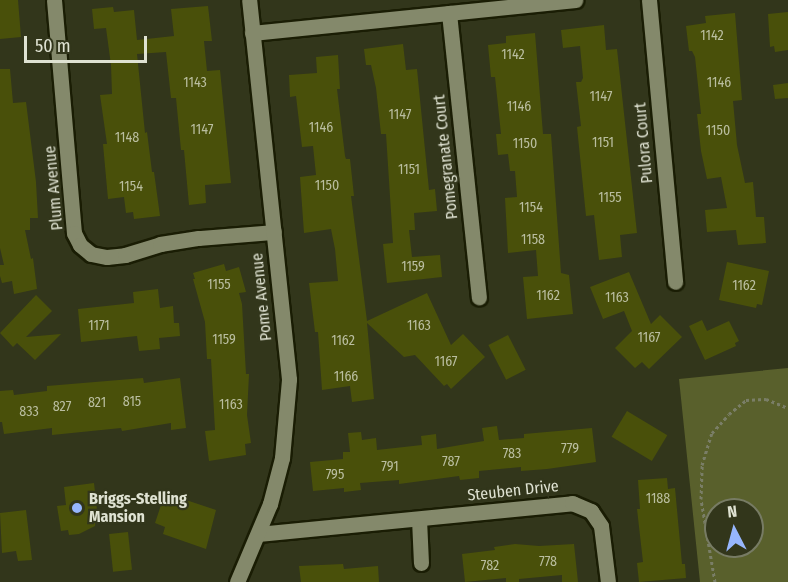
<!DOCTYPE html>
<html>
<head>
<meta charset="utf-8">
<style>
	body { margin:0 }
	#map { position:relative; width:788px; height:582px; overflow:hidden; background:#32361b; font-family:"Fira Sans Condensed",sans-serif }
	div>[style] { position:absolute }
	.green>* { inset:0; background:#59602c }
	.building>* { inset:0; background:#49500a; transform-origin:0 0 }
	.path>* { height:3px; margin-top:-1.5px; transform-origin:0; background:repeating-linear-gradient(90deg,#7a7e67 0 3px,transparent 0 6px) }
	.roads { filter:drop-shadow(2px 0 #1a1d04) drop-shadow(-2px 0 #1a1d04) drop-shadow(0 2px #1a1d04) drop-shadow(0 -2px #1a1d04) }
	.minor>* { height:15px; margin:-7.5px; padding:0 7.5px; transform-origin:7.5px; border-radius:7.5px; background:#84896b }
	.dots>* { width:16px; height:16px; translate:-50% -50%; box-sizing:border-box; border:3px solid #32361b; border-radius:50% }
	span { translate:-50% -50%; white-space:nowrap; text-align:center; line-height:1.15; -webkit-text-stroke:4.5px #32361b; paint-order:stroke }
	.number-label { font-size:14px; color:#babea0 }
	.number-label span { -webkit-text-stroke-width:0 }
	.street-label { font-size:16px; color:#dfe2d2 }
	.poi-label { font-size:16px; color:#dfe2d2; font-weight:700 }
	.left { translate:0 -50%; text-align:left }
	.north { position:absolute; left:704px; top:498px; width:60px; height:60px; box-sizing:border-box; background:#32361b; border:2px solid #777b64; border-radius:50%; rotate:354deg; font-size:16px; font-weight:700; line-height:24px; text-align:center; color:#dfe2d2 }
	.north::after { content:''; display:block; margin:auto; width:21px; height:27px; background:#96b6fd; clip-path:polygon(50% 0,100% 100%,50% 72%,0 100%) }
	.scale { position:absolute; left:24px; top:36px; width:123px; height:27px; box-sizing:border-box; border:3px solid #dfe2d2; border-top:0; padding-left:8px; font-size:18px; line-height:21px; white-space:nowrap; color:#dfe2d2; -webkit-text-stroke:4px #32361b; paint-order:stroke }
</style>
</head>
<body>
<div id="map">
	<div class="green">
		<div style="clip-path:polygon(evenodd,788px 368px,788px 582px,700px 582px,679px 379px,788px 368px,716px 510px,752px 510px,752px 546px,716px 546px,716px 510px)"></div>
	</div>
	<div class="building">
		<div style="clip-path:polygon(0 0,18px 0,21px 37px,0 39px)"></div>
		<div style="clip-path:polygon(208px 6px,212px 41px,204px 41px,207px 71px,220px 70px,231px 183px,205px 185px,206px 203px,189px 205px,184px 150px,181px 150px,176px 98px,171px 98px,166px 52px,137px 54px,145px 133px,147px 132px,152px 172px,154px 172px,160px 216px,134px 219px,133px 212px,126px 213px,124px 197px,108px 199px,103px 144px,107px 144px,100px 95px,112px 94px,111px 65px,106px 28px,94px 29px,92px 9px,113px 7px,114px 12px,134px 10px,137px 40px,174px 36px,171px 9px)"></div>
		<div style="clip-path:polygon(788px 12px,788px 50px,775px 52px,774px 46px,770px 47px,768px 14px)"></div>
		<div style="clip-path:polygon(735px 13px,742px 100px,733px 101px,737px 145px,745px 183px,753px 182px,756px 217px,764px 217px,766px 243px,738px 245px,736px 230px,707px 232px,705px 210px,727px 208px,721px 177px,707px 179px,701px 151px,697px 114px,701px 114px,695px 57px,692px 51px,689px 51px,686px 26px,706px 23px,705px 16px)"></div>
		<div style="clip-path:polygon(604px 25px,606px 50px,617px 49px,637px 233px,620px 235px,622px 257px,599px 260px,594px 215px,586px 216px,577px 127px,581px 126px,576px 82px,581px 82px,583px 78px,580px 46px,563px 48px,561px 30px)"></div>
		<div style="clip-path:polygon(535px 33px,543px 134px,551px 134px,561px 273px,569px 275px,573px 314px,527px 319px,523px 277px,538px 276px,536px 250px,508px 253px,505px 198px,517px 197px,515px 171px,510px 171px,508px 154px,498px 155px,496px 134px,501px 134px,495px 77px,491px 77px,488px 45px,506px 43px,506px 36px)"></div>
		<div style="clip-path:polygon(403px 44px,406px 70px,417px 69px,429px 190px,435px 189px,437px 211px,414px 213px,415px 230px,409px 230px,412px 257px,440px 255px,442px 277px,387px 283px,383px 244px,393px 243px,386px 134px,381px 134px,376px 88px,371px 65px,366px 65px,364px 49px)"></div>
		<div style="clip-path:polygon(338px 55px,340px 89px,337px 89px,345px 156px,346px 159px,350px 159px,354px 196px,351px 196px,367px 321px,427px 293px,451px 345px,463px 334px,485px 357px,451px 389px,447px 384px,444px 386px,415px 355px,404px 357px,367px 323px,374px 399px,352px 402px,350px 386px,322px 390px,318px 332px,315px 332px,309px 283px,338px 281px,335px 249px,331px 229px,304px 233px,300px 177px,316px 175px,313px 146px,302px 147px,296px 96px,290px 97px,289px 75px,317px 73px,316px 57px)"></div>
		<div style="clip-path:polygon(0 69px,10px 69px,13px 103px,26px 102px,36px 182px,38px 218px,30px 218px,30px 230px,25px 230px,31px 259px,33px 258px,37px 289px,14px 294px,12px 281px,2px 283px,0 276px,0 265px,4px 265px,0 248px)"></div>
		<div style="clip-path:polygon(788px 83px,788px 98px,775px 99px,773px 85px)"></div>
		<div style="clip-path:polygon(727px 262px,769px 271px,762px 305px,757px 304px,756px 308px,719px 300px)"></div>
		<div style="clip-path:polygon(224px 264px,226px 271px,239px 267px,246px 292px,239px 293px,242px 304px,246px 374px,249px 374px,247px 415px,251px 443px,245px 444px,246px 455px,209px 461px,205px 431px,215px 430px,211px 359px,207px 359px,205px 322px,193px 279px,195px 279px,193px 273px)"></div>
		<div style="clip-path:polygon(629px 272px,651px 324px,660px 315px,682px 337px,649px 369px,642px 362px,635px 368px,615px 348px,632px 331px,624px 311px,603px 319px,590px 287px)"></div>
		<div style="clip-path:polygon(158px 289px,160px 308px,173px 306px,174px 323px,179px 323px,180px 336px,159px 338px,160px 349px,139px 351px,137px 336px,81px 342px,78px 309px,134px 303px,133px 292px)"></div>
		<div style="clip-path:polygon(36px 295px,52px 311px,26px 337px,61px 334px,35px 360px,17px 343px,13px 347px,0 333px)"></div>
		<div style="clip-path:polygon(702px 320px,707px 331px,729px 321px,739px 341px,735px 343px,736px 346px,705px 360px,689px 326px)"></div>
		<div style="left:508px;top:335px;width:39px;height:22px;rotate:63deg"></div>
		<div style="clip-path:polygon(143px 378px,144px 383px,180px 378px,186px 428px,171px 430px,171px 423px,122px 431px,121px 428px,52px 435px,52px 428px,4px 434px,2px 422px,0 422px,0 391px,13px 390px,14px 395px,47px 391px,47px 386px)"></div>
		<div style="left:627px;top:411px;width:47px;height:30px;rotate:31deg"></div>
		<div style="clip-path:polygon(497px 426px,499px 440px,524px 438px,524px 434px,592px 428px,596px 462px,547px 469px,521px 471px,521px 467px,479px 471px,479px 478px,460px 480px,459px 476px,399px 484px,399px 480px,360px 483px,361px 490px,344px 492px,344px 488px,313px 491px,310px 462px,343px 459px,343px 452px,350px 452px,348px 433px,361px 432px,362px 440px,376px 438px,377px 450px,422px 445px,421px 436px,436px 434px,437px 449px,484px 441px,482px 428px)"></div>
		<div style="clip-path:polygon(667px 478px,668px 489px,675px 488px,682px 564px,685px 564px,686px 578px,639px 582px,637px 563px,643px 562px,637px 509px,640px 509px,638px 480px)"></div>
		<div style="clip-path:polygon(94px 483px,97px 510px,95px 526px,79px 534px,69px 535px,68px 530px,61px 531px,57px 506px,66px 505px,64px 487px)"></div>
		<div style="clip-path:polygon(165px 493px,216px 510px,206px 549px,163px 534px,165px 527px,155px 523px)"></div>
		<div style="clip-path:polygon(26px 510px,32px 560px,18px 561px,16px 551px,2px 553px,0 513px)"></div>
		<div style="left:128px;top:532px;width:38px;height:19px;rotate:84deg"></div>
		<div style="clip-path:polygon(515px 544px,539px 546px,574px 544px,578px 582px,562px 582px,562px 575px,519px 579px,519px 582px,506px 582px,506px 578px,465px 582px,462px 554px,495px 550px,494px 547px)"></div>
		<div style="clip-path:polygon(343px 564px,344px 569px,378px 566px,379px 582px,301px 582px,299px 566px)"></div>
	</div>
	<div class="path">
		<div style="left:715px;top:582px;width:84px;rotate:-99.6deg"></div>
		<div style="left:701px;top:499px;width:34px;rotate:-88deg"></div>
		<div style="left:702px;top:465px;width:34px;rotate:-73deg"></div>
		<div style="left:712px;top:433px;width:25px;rotate:-48deg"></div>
		<div style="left:729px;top:414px;width:22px;rotate:-39deg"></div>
		<div style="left:746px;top:400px;width:20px;rotate:-3deg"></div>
		<div style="left:766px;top:399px;width:24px;rotate:22deg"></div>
	</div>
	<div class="roads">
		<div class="minor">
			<div style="left:54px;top:0;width:234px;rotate:85.1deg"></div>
			<div style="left:74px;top:233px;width:13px;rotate:63deg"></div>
			<div style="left:80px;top:245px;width:14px;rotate:39deg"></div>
			<div style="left:91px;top:254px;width:16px;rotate:11deg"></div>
			<div style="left:107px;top:257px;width:18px;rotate:-6deg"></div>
			<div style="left:125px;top:255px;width:37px;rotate:-17deg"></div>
			<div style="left:160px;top:244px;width:39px;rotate:-9deg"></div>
			<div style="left:199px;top:238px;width:75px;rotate:-4.6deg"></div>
			<div style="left:649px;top:0;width:283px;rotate:84.7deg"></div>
			<div style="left:449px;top:13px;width:286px;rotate:84deg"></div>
			<div style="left:252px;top:33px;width:325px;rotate:-5.8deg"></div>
			<div style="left:419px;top:519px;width:44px;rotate:87.4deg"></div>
			<div style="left:258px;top:534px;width:316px;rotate:-5.6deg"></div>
			<div style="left:572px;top:503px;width:21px;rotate:23deg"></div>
			<div style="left:591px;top:511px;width:18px;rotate:56deg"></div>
			<div style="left:601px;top:526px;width:56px;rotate:82.9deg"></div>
			<div style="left:237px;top:582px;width:85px;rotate:-67.1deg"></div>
			<div style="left:270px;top:504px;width:48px;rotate:-75.4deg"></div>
			<div style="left:282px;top:458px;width:79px;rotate:-84.9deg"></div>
			<div style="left:289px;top:379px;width:381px;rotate:-96deg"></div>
		</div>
	</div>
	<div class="dots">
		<div style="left:77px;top:508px;background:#96b6fd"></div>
	</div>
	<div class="number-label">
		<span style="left:712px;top:36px">1142</span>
		<span style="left:513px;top:55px">1142</span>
		<span style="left:195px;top:83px">1143</span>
		<span style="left:719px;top:83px">1146</span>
		<span style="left:601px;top:97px">1147</span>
		<span style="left:519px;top:107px">1146</span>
		<span style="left:400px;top:115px">1147</span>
		<span style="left:321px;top:128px">1146</span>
		<span style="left:202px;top:130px">1147</span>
		<span style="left:718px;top:131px">1150</span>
		<span style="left:127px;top:138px">1148</span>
		<span style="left:603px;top:143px">1151</span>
		<span style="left:525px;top:144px">1150</span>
		<span style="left:409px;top:170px">1151</span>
		<span style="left:327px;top:186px">1150</span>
		<span style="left:131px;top:187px">1154</span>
		<span style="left:610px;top:198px">1155</span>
		<span style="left:531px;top:208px">1154</span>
		<span style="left:533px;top:240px">1158</span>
		<span style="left:413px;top:267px">1159</span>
		<span style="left:219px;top:285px">1155</span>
		<span style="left:744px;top:286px">1162</span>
		<span style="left:548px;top:296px">1162</span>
		<span style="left:617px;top:298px">1163</span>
		<span style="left:99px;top:326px">1171</span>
		<span style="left:419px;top:326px">1163</span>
		<span style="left:649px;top:338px">1167</span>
		<span style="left:224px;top:340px">1159</span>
		<span style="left:343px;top:341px">1162</span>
		<span style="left:446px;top:362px">1167</span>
		<span style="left:346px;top:377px">1166</span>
		<span style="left:132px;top:402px">815</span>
		<span style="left:97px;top:403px">821</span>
		<span style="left:231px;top:405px">1163</span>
		<span style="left:62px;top:407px">827</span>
		<span style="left:29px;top:412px">833</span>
		<span style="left:570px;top:449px">779</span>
		<span style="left:512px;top:454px">783</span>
		<span style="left:451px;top:462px">787</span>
		<span style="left:390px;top:467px">791</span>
		<span style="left:335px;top:475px">795</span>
		<span style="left:658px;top:499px">1188</span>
		<span style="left:548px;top:562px">778</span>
		<span style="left:490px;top:566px">782</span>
	</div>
	<div class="street-label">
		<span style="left:644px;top:143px;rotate:-95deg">Pulora Court</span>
		<span style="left:446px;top:157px;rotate:-96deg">Pomegranate Court</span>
		<span style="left:54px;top:188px;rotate:-95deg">Plum Avenue</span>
		<span style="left:262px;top:297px;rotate:-96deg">Pome Avenue</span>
		<span style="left:513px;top:491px;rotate:-6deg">Steuben Drive</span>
	</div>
	<div class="poi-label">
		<span class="left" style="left:89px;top:508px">Briggs-Stelling<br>Mansion</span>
	</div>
	<div class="north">N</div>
	<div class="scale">50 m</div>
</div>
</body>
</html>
